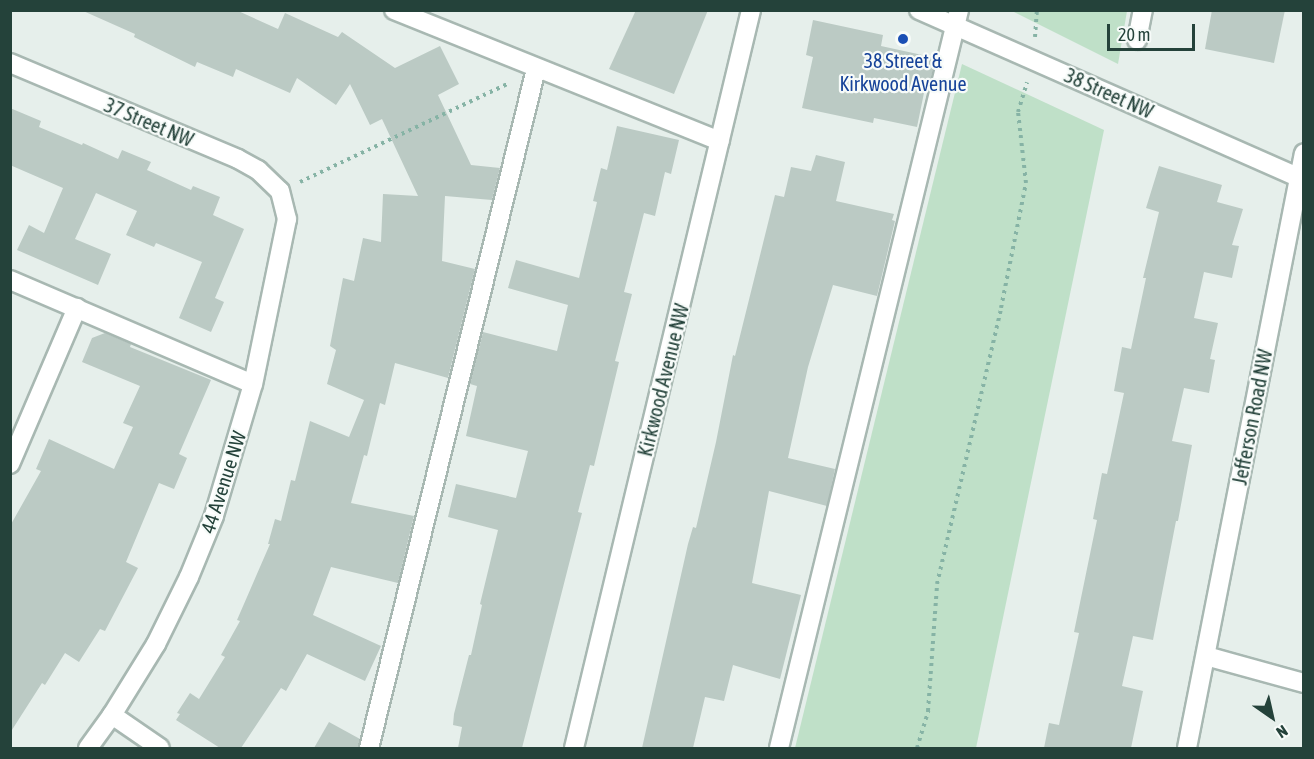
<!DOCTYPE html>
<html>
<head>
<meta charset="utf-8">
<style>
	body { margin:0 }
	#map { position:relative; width:1314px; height:759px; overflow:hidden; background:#e6efeb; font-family:"Asap Condensed",sans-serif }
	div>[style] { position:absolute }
	.green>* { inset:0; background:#bfe0c8 }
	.building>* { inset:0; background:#bbcac4 }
	.path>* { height:4px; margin-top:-2px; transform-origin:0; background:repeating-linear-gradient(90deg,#86b3a5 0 3px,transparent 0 7.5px) }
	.roads { filter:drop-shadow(2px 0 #a8b8b2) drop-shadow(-2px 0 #a8b8b2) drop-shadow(0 2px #a8b8b2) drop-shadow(0 -2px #a8b8b2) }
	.lane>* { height:18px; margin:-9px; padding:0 9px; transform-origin:9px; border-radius:9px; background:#fff }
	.street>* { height:18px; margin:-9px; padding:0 9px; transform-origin:9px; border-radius:9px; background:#fff }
	.secondary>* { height:18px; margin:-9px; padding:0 9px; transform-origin:9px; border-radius:9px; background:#fff }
	.dots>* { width:16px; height:16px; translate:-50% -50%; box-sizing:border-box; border:3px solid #f7fbf9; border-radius:50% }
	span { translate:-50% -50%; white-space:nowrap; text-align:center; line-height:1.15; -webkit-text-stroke:4.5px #f7fbf9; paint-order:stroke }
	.transit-label { font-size:20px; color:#164399 }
	.street-label { font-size:20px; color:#24423a }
	.frame { position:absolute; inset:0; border:12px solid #24423a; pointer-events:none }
	.north { position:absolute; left:1242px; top:687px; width:60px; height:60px; -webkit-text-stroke:4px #f7fbf9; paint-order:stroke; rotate:146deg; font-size:16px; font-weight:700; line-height:24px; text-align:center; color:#24423a }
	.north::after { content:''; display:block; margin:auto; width:21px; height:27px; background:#24423a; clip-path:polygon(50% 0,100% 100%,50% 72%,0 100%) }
	.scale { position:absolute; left:1107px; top:24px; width:88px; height:27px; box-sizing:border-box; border:3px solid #24423a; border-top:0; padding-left:8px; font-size:18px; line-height:21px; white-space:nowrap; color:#24423a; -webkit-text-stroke:4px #f7fbf9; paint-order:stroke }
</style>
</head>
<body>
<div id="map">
	<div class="green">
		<div style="clip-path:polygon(1012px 11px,1127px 11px,1118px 64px)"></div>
		<div style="clip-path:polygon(962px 64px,1104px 130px,976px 748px,795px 748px)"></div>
	</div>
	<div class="building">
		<div style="clip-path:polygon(81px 10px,236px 10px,278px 29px,285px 13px,338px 37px,342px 32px,395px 68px,440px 46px,459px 84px,438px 95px,471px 165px,500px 168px,492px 200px,445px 196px,442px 261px,475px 269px,448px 378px,395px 363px,385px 405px,380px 403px,367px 456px,364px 455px,351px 503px,414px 516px,398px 583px,331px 567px,313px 615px,381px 646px,365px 681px,307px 654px,286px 691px,281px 688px,241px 748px,220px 748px,176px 720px,180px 714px,177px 713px,190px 693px,199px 699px,225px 657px,221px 655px,240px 621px,237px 620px,270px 544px,268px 544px,275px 519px,281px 521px,291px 480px,295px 481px,310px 421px,349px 437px,364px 400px,327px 384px,336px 350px,330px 346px,343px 278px,354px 281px,363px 238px,381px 242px,383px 194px,418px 196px,382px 119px,370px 125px,350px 84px,336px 105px,297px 78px,290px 93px,236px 69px,233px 77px,197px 62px,195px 67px,134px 37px,135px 34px)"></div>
		<div style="clip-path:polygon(636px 10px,708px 10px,674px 94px,609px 69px)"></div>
		<div style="clip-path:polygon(1212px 10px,1285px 10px,1274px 63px,1205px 49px)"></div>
		<div style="clip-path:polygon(813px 20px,883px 35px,881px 46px,936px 58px,928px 89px,925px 88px,917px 127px,874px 118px,873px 123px,802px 108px,813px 57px,806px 55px)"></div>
		<div style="clip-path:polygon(10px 108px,41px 121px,39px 127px,82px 145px,83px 143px,118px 159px,122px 150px,151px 162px,147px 170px,191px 190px,193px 186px,220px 197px,213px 215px,244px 229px,215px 298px,224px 302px,211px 332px,179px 318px,202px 262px,156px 243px,154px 247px,126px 235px,137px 211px,96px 193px,75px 239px,111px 254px,98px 285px,17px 250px,29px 225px,44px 233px,63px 188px,10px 165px)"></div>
		<div style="clip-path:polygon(617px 126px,679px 140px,671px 174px,665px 172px,655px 216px,644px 213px,624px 292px,632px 294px,615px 361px,619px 362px,594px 466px,590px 465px,578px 512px,582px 513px,522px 748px,458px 748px,462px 727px,453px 725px,454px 714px,469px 655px,471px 655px,482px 605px,480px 604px,498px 530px,448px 517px,456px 484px,516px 498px,528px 451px,466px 436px,477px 386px,470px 384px,483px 332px,557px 351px,568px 305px,508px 288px,516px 260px,579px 278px,597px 202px,593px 201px,601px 168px,607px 170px)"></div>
		<div style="clip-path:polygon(816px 155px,845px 162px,836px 201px,894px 214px,892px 220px,895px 221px,877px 296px,833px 285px,808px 367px,788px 458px,835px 469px,827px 506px,769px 491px,752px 583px,801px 595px,780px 679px,733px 665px,724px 701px,705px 697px,693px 748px,642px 748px,688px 544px,693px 527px,696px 528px,716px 442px,733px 355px,735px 356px,775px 195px,784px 197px,791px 167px,811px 171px)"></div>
		<div style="clip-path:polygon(1159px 166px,1222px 185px,1217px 202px,1243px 209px,1232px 245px,1239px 246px,1232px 278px,1204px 272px,1194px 318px,1218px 323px,1210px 359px,1215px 360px,1209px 393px,1184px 388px,1172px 441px,1192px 445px,1178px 521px,1176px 521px,1153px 640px,1133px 636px,1122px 686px,1143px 691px,1131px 748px,1044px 748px,1049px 723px,1059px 725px,1079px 633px,1074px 632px,1097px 520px,1093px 519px,1102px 473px,1107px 474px,1124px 393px,1114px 391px,1122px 347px,1131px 349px,1146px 278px,1143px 278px,1159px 212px,1146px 208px)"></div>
		<div style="clip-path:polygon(105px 333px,131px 344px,130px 347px,211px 380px,179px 454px,187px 458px,174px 489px,159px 483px,126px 562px,138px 568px,105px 631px,100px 629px,79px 662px,65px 653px,45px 685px,42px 683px,10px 733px,10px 526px,41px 471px,36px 469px,49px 439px,114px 469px,133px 427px,123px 423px,140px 386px,82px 362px,92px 338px)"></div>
		<div style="clip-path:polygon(329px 722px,360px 739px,358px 748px,314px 748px)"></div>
	</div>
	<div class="path">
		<div style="left:1035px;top:37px;width:27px;rotate:-86deg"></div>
		<div style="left:300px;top:182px;width:229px;rotate:-25.3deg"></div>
		<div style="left:917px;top:748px;width:39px;rotate:-73deg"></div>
		<div style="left:928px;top:711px;width:127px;rotate:-85.9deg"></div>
		<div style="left:937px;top:584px;width:283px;rotate:-76.9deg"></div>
		<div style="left:1001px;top:308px;width:127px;rotate:-78.7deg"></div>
		<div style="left:1026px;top:183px;width:71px;rotate:-96.4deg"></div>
		<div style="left:1018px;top:112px;width:31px;rotate:-73deg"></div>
	</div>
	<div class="roads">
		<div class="lane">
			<div style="left:394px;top:10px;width:351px;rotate:21.9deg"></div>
			<div style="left:1137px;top:40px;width:31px;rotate:-79deg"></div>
			<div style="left:10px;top:280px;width:264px;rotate:23.2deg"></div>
			<div style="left:10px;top:464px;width:170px;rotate:-66.8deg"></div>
			<div style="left:112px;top:715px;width:58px;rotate:34.5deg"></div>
			<div style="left:369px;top:748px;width:699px;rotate:-76.18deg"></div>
			<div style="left:779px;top:748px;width:760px;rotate:-76.29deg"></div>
		</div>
		<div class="street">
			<div style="left:10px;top:63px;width:247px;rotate:22.8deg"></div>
			<div style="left:238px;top:159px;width:23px;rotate:29deg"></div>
			<div style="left:258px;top:170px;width:30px;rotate:44deg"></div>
			<div style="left:280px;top:191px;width:29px;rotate:76deg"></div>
			<div style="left:287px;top:219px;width:168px;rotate:101.6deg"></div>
			<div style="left:253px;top:384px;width:138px;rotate:106.5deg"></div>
			<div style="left:214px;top:516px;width:66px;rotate:112.3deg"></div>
			<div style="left:189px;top:577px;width:75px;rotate:116.2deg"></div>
			<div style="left:156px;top:644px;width:84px;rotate:121.8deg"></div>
			<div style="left:112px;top:715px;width:41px;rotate:126deg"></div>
			<div style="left:1206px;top:656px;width:102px;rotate:15.4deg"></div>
			<div style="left:574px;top:748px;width:759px;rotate:-76.51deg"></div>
			<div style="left:1187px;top:748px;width:606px;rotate:-78.88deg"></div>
		</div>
		<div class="secondary">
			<div style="left:919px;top:10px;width:421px;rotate:23.8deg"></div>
		</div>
	</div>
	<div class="dots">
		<div style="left:903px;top:39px;background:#1a4fb4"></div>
	</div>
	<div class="transit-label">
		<span style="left:903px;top:72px">38 Street &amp;<br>Kirkwood Avenue</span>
	</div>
	<div class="street-label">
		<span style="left:1109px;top:93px;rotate:24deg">38 Street NW</span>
		<span style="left:149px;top:122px;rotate:23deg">37 Street NW</span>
		<span style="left:663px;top:380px;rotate:-76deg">Kirkwood Avenue NW</span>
		<span style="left:1252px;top:417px;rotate:-79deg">Jefferson Road NW</span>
		<span style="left:223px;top:482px;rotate:-72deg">44 Avenue NW</span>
	</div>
	<div class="frame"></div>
	<div class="north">N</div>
	<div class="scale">20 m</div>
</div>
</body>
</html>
